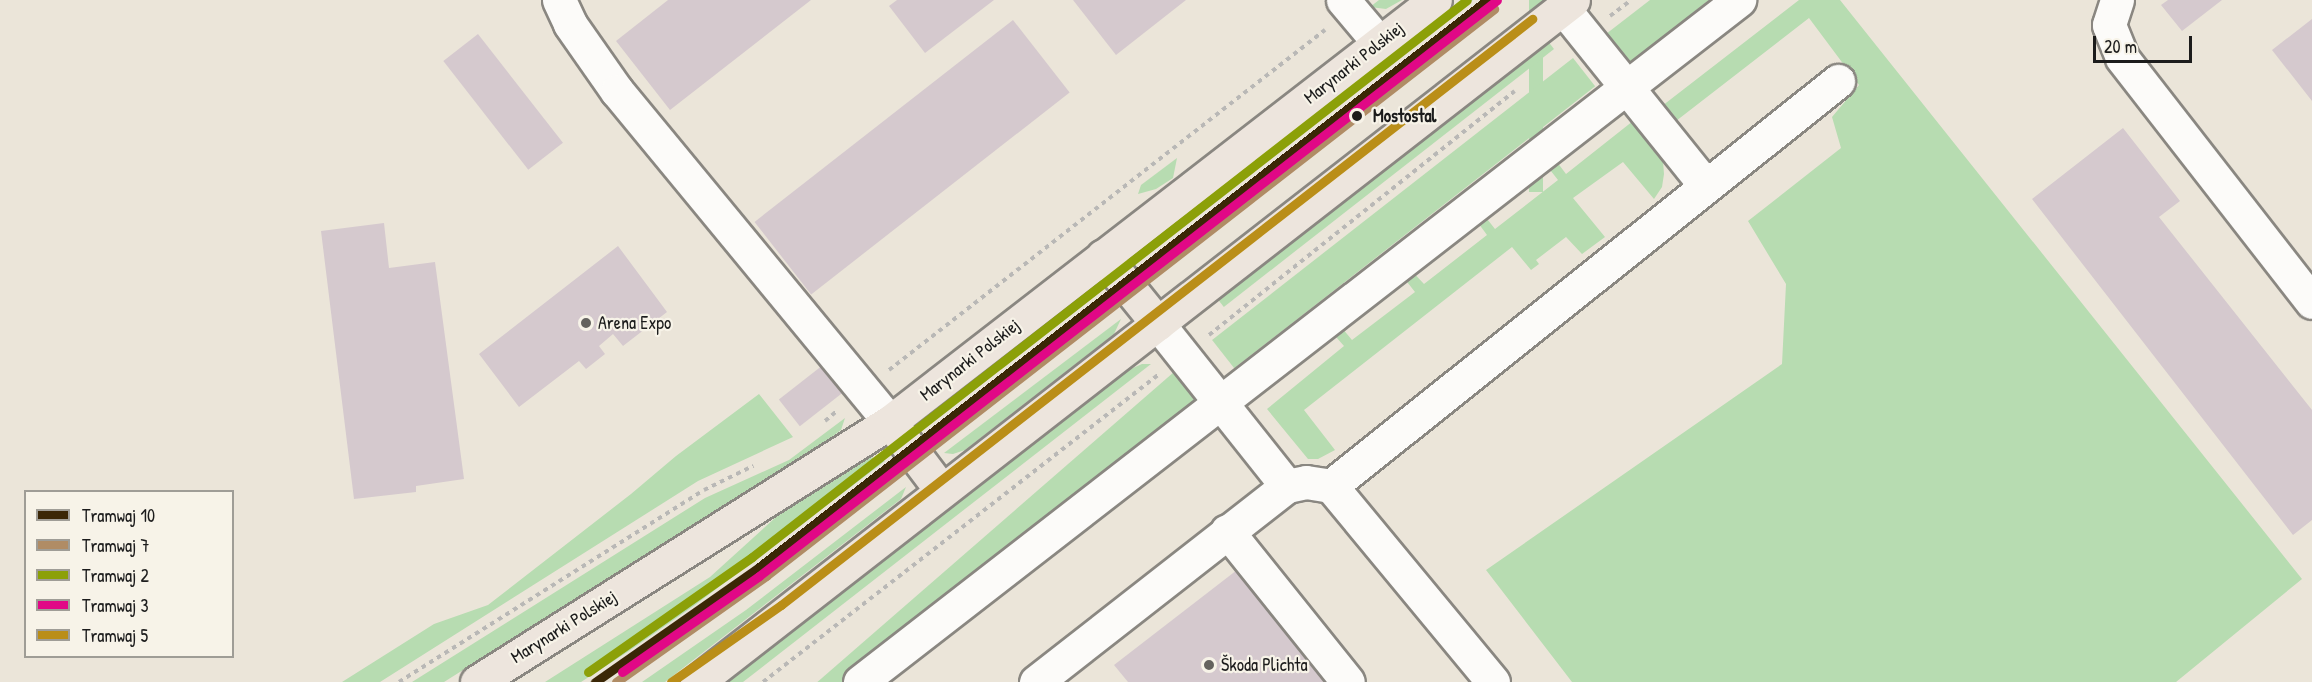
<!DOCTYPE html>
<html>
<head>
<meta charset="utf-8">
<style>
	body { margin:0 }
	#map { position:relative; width:2312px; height:682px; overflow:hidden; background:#ebe5d9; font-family:"Patrick Hand",sans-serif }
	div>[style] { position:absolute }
	.green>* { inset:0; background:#b7dcb1; transform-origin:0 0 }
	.building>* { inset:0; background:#d5c9ce; transform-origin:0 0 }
	.path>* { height:4px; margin-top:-2px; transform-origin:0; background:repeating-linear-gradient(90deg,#b9b8b6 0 4.5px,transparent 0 9px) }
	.roads { filter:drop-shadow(2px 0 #8a8781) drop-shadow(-2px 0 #8a8781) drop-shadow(0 2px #8a8781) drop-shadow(0 -2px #8a8781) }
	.minor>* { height:33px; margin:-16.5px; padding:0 16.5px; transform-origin:16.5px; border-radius:16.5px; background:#fcfbf9 }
	.major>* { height:33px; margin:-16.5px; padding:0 16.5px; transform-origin:16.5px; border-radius:16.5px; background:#ede5dd }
	.tram-1>* { height:9px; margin:-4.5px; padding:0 4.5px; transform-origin:4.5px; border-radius:4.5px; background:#3b2706 }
	.tram-2>* { height:9px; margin:-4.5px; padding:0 4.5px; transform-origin:4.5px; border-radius:4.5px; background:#b08c65 }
	.tram-3>* { height:9px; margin:-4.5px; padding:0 4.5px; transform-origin:4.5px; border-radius:4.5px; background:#8ca008 }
	.tram-4>* { height:9px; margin:-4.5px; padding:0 4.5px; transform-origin:4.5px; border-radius:4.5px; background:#e10886 }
	.tram-5>* { height:9px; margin:-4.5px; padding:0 4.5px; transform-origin:4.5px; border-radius:4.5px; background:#ba8e18 }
	.dots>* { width:16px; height:16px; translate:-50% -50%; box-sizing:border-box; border:3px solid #f7f3e8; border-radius:50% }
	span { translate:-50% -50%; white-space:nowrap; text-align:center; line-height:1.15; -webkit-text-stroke:4.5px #f7f3e8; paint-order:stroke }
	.street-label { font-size:18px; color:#1c1c1c }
	.stop-label { font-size:18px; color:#1c1c1c; font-weight:700 }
	.left { translate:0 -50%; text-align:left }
	.poi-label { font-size:18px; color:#1c1c1c }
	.legend { position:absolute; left:24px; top:490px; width:210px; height:168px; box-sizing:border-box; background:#f7f3e8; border:2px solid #9f9d96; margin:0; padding:8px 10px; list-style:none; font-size:18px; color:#1c1c1c }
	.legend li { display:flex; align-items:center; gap:12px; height:30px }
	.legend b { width:30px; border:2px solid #9f9d96 }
	.scale { position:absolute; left:2093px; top:36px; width:99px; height:27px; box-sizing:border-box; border:3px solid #1c1c1c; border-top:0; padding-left:8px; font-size:18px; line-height:21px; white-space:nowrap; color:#1c1c1c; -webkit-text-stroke:4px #f7f3e8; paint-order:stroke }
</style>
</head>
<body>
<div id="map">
	<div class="green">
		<div style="clip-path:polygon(1379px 0,1402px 0,1386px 9px,1370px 7px)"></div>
		<div style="clip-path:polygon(1461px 0,1473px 0,1356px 91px,1350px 85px)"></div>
		<div style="left:1529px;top:0;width:14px;height:192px"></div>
		<div style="clip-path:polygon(1650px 0,1709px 0,1630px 63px,1606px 34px)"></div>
		<div style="clip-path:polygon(1799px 0,1840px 0,2302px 579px,2176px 682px,1572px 682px,1486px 570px,1782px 364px,1786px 284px,1748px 221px,1841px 148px,1832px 117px,1859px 85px,1809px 18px,1676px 121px,1662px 106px)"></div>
		<div style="left:1554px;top:49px;width:419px;height:24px;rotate:142deg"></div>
		<div style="left:1573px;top:58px;width:36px;height:458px;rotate:52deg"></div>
		<div style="clip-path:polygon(1633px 121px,1659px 150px,1663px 161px,1664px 174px,1662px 187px,1654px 199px,1623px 162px,1573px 198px,1605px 237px,1582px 254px,1566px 237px,1536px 260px,1539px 264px,1531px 270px,1512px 247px,1304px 410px,1335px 450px,1318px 459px,1308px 459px,1267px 409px,1344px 346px,1329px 329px,1337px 322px,1352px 340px,1415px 292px,1400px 273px,1408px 267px,1424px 284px,1487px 235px,1473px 216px,1480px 210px,1495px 229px,1558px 180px,1543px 161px,1551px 154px,1566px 174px)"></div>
		<div style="clip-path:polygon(1177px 158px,1173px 178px,1156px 189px,1138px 194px,1141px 185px)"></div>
		<div style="clip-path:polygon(1093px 291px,1100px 292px,925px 428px,932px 413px,1080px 296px)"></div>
		<div style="clip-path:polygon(1121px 319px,1114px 334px,965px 450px,953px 454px,944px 453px)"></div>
		<div style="clip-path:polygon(1142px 364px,1151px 364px,743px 682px,725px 682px,1126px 371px)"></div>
		<div style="left:1174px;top:372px;width:35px;height:504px;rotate:49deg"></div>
		<div style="clip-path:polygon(759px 394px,793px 437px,698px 481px,380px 682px,342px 682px,434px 624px,488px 605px,631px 494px,676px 456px)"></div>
		<div style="clip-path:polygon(845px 418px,841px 430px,821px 445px,444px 682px,412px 682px,705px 498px,789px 460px)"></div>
		<div style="clip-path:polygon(871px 457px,885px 461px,695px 605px,629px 651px,581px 682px,545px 682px,710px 577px,776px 517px)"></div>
		<div style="clip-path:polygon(906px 487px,901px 499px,665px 682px,642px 682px,746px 610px)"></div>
	</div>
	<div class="building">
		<div style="clip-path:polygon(668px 0,811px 0,670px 110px,616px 41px)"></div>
		<div style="clip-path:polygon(897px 0,994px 0,925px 53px,889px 6px)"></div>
		<div style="clip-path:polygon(1073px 0,1186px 0,1116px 55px)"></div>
		<div style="clip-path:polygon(2168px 0,2222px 0,2182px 31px,2161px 5px)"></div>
		<div style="clip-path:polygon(2312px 19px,2312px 101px,2272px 50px)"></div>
		<div style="left:1013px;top:20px;width:92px;height:328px;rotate:52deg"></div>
		<div style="left:478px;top:34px;width:138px;height:44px;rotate:52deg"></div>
		<div style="clip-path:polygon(2123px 128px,2180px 201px,2159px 217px,2312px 410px,2312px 520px,2293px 535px,2032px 199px)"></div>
		<div style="clip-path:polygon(384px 223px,389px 268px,435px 262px,464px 479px,416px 486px,416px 492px,354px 499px,321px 231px)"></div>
		<div style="clip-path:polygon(618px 246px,667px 312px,623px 346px,613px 334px,599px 346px,605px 354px,586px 369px,579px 361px,519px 407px,479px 354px)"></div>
		<div style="left:823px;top:365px;width:34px;height:56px;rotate:52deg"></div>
		<div style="clip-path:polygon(1237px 570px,1324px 682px,1128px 682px,1114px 665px)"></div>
	</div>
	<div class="path">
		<div style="left:1610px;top:16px;width:26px;rotate:-37deg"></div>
		<div style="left:1209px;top:335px;width:391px;rotate:-38.6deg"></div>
		<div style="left:889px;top:370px;width:553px;rotate:-37.95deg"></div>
		<div style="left:825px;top:421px;width:17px;rotate:-40deg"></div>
		<div style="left:399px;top:682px;width:360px;rotate:-32.2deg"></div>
		<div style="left:704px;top:490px;width:55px;rotate:-26.1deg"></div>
		<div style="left:763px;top:682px;width:500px;rotate:-37.85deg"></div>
	</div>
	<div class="roads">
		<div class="minor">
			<div style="left:559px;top:0;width:26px;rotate:65deg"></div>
			<div style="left:570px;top:24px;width:82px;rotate:55deg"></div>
			<div style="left:617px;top:91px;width:429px;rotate:50.5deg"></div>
			<div style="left:1343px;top:0;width:57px;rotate:49.9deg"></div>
			<div style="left:2117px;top:0;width:26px;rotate:108deg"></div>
			<div style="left:2109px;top:25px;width:35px;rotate:68deg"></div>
			<div style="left:2122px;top:58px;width:309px;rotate:52.1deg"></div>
			<div style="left:1563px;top:8px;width:228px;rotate:51.2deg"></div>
			<div style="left:1158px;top:324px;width:207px;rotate:51.5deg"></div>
			<div style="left:1331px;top:486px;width:649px;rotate:-38.62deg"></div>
			<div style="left:1227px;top:531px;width:193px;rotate:51.3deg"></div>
			<div style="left:860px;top:682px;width:1113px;rotate:-37.81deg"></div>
			<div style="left:1036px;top:682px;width:318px;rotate:-38deg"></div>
			<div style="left:1287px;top:486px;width:19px;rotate:-12deg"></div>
			<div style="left:1306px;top:482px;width:25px;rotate:9deg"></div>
			<div style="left:1331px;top:486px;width:254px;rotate:50.4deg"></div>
		</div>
		<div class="major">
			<div style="left:1103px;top:256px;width:87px;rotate:51deg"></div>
			<div style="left:890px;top:422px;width:86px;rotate:53deg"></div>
			<div style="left:477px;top:682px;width:488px;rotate:-32.2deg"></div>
			<div style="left:890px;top:422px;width:689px;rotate:-37.75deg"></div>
			<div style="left:697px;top:682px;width:1110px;rotate:-37.9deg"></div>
		</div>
	</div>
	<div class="tram-1">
		<div style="left:595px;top:682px;width:200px;rotate:-35deg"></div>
		<div style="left:759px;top:567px;width:923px;rotate:-37.91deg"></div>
	</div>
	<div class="tram-2">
		<div style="left:616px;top:682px;width:184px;rotate:-35.2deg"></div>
		<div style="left:766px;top:576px;width:923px;rotate:-37.91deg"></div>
	</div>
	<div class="tram-3">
		<div style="left:588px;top:672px;width:200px;rotate:-35deg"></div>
		<div style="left:752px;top:557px;width:906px;rotate:-37.92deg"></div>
	</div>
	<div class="tram-4">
		<div style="left:622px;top:672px;width:167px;rotate:-35deg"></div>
		<div style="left:759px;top:576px;width:936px;rotate:-37.97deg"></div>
	</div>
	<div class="tram-5">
		<div style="left:671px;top:682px;width:134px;rotate:-35deg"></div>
		<div style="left:781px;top:605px;width:953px;rotate:-37.96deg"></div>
	</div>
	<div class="dots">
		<div style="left:1357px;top:116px;background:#1c1c1c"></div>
		<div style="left:586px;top:323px;background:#64625e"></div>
		<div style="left:1209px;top:665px;background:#64625e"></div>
	</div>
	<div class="street-label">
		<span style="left:1354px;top:63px;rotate:-38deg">Marynarki Polskiej</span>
		<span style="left:970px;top:360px;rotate:-38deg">Marynarki Polskiej</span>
		<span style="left:564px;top:627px;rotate:-32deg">Marynarki Polskiej</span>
	</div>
	<div class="stop-label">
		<span class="left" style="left:1373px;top:116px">Mostostal</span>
	</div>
	<div class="poi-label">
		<span class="left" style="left:598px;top:323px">Arena Expo</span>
		<span class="left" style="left:1221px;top:665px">Škoda Plichta</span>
	</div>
	<ul class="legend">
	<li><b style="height:8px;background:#3b2706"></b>Tramwaj 10</li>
	<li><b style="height:8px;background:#b08c65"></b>Tramwaj 7</li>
	<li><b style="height:8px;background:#8ca008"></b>Tramwaj 2</li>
	<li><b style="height:8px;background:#e10886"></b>Tramwaj 3</li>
	<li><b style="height:8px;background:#ba8e18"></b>Tramwaj 5</li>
	</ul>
	<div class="scale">20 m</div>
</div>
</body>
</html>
